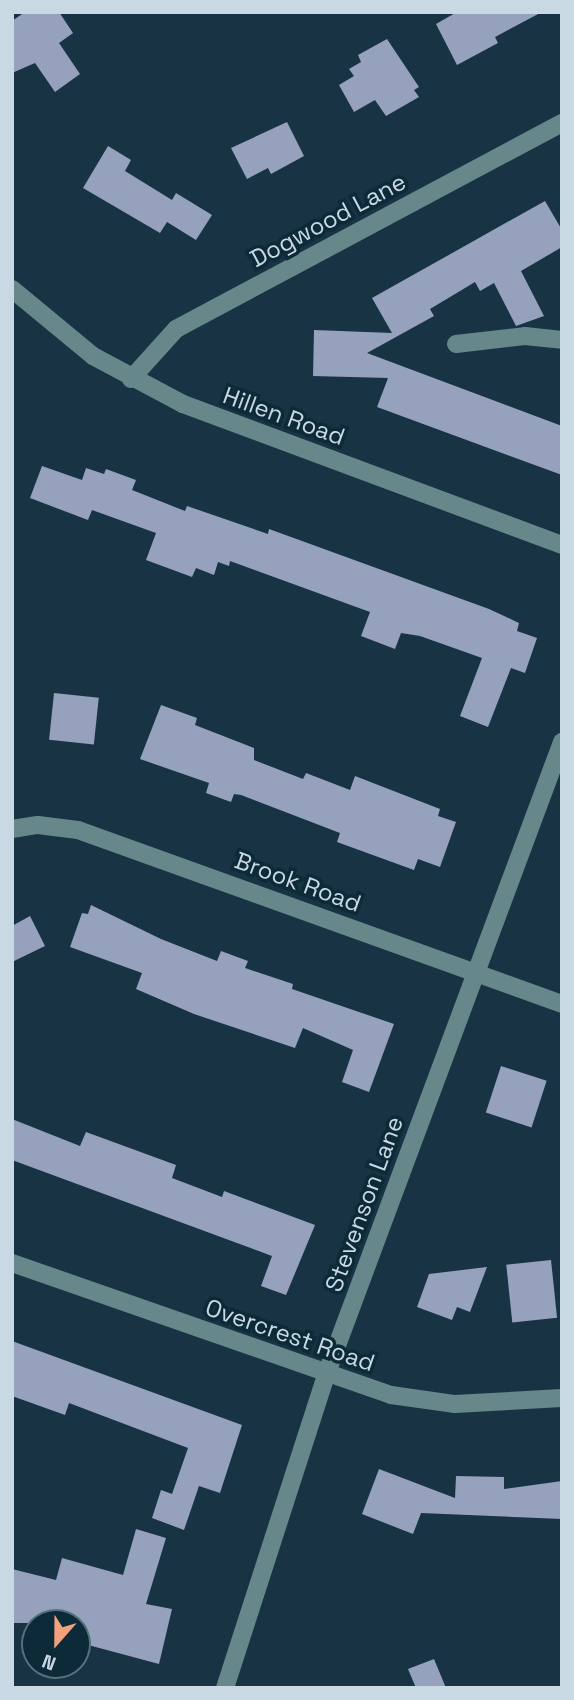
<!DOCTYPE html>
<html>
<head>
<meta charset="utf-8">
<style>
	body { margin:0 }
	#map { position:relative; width:574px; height:1700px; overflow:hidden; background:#183444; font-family:"Space Grotesk",sans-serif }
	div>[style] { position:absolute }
	.building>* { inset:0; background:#96a1be; transform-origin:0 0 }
	.minor>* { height:18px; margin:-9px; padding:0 9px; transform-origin:9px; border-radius:9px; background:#67888a }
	span { translate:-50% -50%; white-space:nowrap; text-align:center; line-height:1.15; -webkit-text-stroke:7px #0d2a39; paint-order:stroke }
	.street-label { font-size:24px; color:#c9d9e3 }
	.frame { position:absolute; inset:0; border:14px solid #c9d9e3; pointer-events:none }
	.north { position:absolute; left:21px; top:1609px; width:70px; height:70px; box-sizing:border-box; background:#0d2a39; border:2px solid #58707d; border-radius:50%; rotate:201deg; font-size:19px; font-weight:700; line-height:28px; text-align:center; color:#c9d9e3 }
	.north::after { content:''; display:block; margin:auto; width:24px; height:32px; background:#f1a17c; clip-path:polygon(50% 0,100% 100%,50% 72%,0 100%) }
</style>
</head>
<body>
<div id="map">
	<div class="building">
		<div style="clip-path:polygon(25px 12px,59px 12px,73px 33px,59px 43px,80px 74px,55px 92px,35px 63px,12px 73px,12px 21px)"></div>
		<div style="clip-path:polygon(457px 12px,542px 12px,495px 37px,498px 43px,457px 65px,436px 24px)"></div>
		<div style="clip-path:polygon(387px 39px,419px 87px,414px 90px,419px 97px,386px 116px,375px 100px,354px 112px,339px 85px,354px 76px,349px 69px,361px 62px,358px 55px)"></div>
		<div style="clip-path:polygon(287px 122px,304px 156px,271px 174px,268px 168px,247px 179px,231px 148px)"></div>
		<div style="clip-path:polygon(108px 146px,131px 160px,125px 171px,172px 200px,176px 193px,212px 215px,196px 240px,167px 222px,160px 233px,83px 188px)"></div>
		<div style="clip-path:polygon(545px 201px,562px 230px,562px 247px,521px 271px,544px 316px,516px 326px,494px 283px,480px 291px,475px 282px,430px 309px,434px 316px,367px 353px,562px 426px,562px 475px,377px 407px,388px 378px,313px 376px,314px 330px,392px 333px,372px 298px)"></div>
		<div style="clip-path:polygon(42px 466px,82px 480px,86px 468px,104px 474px,106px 469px,136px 480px,132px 490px,185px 511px,187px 506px,268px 534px,269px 529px,489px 609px,519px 623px,517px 631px,537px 638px,525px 673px,511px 668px,488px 727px,460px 716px,482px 658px,420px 636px,401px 633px,395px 649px,361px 636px,370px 612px,230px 561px,229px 566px,218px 562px,214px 575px,196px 568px,192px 577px,146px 560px,156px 533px,92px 510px,88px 520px,30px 498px)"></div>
		<div style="left:54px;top:693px;width:45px;height:47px;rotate:6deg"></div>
		<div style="clip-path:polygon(161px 705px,197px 718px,195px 725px,254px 748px,254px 760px,303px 779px,306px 773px,350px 790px,355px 776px,440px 809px,438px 816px,456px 822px,440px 867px,418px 859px,414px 870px,337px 842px,340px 833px,241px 795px,234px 794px,231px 802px,206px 793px,209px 783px,140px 759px)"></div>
		<div style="clip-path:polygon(91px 905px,161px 939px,217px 961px,221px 951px,248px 961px,245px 968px,293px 984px,292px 989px,394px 1024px,369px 1092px,342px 1082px,353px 1050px,303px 1028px,295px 1048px,194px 1014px,136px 989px,142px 973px,70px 947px,82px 913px,88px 914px)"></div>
		<div style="clip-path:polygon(30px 916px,45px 946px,12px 962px,12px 926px)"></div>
		<div style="left:501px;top:1066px;width:48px;height:49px;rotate:18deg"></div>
		<div style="clip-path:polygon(12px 1119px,80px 1146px,86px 1132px,176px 1165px,172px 1178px,222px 1197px,224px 1191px,315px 1225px,286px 1295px,261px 1286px,272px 1256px,12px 1160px)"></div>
		<div style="left:551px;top:1260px;width:58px;height:45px;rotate:84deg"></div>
		<div style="clip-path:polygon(487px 1267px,470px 1312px,457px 1307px,452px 1320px,417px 1307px,429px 1274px)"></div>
		<div style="clip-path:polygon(12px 1341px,242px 1425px,220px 1493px,199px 1486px,184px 1530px,152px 1518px,161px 1490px,172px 1494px,188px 1448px,69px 1403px,65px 1415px,12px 1396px)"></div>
		<div style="clip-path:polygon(379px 1469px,455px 1498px,456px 1476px,504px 1477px,504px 1489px,562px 1481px,562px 1519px,421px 1513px,413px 1534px,362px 1514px)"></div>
		<div style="clip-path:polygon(136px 1529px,166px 1538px,146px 1604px,172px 1609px,159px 1664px,77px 1642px,77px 1623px,12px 1623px,12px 1569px,56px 1580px,62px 1558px,123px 1575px)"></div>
		<div style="clip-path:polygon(434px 1659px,446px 1688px,416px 1688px,408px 1669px)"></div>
	</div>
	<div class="minor">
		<div style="left:12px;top:289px;width:105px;rotate:39.6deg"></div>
		<div style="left:93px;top:356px;width:102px;rotate:28.1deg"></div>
		<div style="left:183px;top:404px;width:404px;rotate:20.4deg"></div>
		<div style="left:456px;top:344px;width:69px;rotate:-6.6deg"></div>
		<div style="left:525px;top:336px;width:37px;rotate:6deg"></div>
		<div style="left:131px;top:379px;width:67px;rotate:-48deg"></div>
		<div style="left:176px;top:329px;width:438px;rotate:-28.1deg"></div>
		<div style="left:12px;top:829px;width:26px;rotate:-9deg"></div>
		<div style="left:38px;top:825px;width:40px;rotate:7.1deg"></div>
		<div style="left:78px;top:830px;width:514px;rotate:19.77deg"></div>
		<div style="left:12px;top:1263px;width:401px;rotate:19.2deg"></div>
		<div style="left:391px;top:1395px;width:65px;rotate:8deg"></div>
		<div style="left:455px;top:1404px;width:107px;rotate:-3.2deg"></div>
		<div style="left:225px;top:1688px;width:329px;rotate:-72.1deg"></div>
		<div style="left:326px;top:1375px;width:676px;rotate:-69.55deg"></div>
	</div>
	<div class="street-label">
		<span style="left:328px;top:220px;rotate:-28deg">Dogwood Lane</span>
		<span style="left:284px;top:416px;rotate:20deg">Hillen Road</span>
		<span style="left:298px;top:882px;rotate:20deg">Brook Road</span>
		<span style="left:364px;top:1204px;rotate:-70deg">Stevenson Lane</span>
		<span style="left:290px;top:1335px;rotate:19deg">Overcrest Road</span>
	</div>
	<div class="frame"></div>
	<div class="north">N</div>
</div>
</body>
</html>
